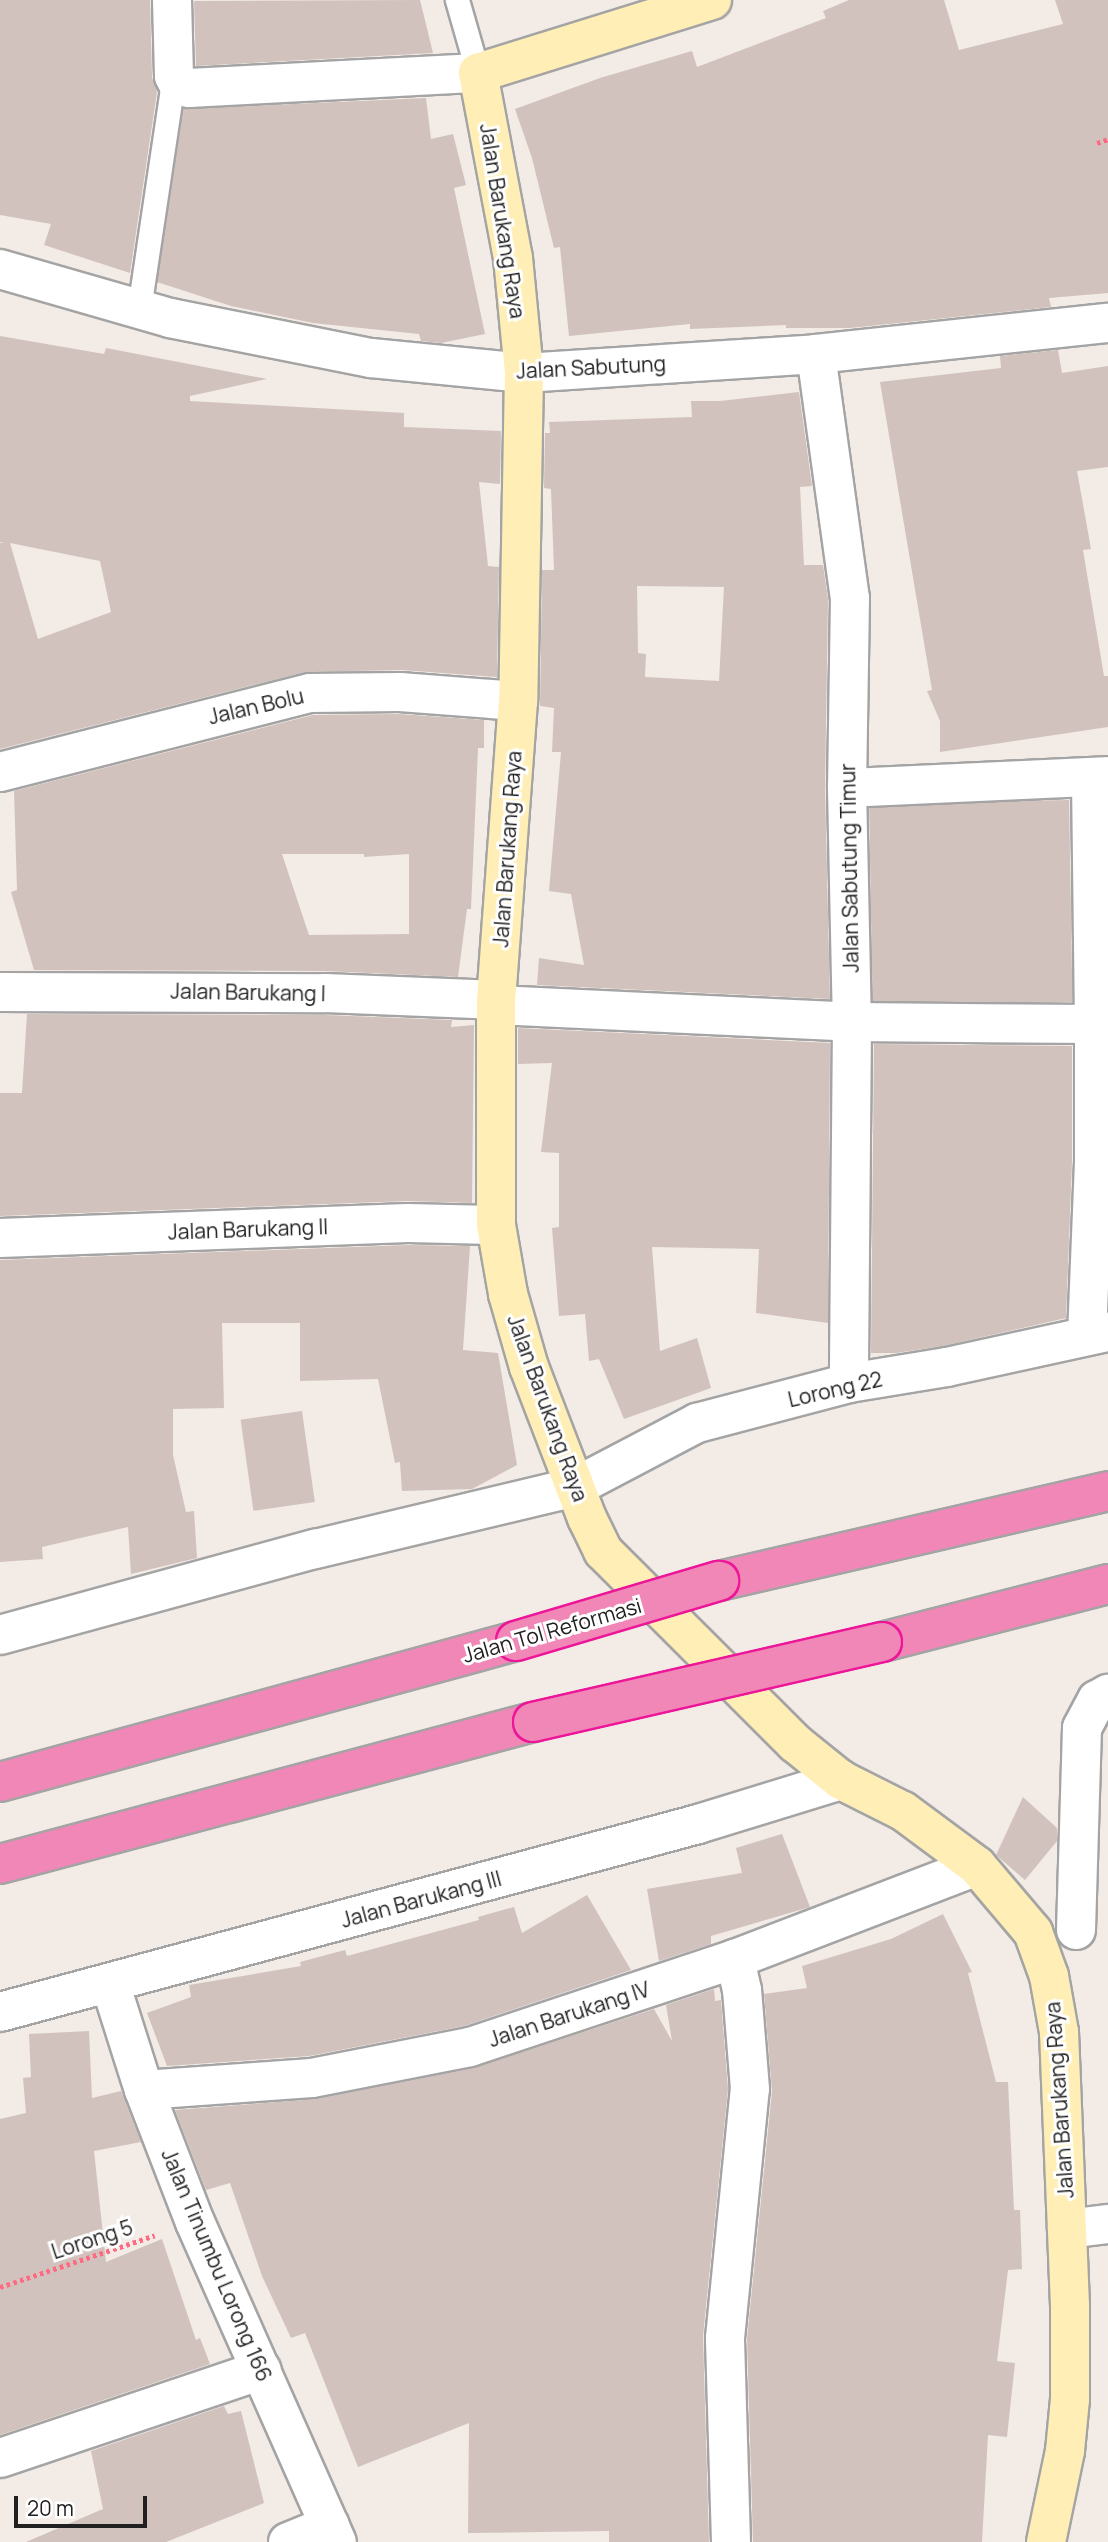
<!DOCTYPE html>
<html>
<head>
<meta charset="utf-8">
<style>
	body { margin:0 }
	#map { position:relative; width:1108px; height:2542px; overflow:hidden; background:#f2ebe6; font-family:Manrope,sans-serif }
	div>[style] { position:absolute }
	.building>* { inset:0; background:#d2c2be; transform-origin:0 0 }
	.path>* { height:4.5px; margin-top:-2.25px; transform-origin:0; background:repeating-linear-gradient(90deg,#ff6982 0 3.5px,transparent 0 7px) }
	.roads { filter:drop-shadow(2px 0 #a4a4a4) drop-shadow(-2px 0 #a4a4a4) drop-shadow(0 2px #a4a4a4) drop-shadow(0 -2px #a4a4a4) }
	.lane>* { height:23px; margin:-11.5px; padding:0 11.5px; transform-origin:11.5px; border-radius:11.5px; background:#fff }
	.street>* { height:38px; margin:-19px; padding:0 19px; transform-origin:19px; border-radius:19px; background:#fff }
	.secondary>* { height:38px; margin:-19px; padding:0 19px; transform-origin:19px; border-radius:19px; background:#ffefb6 }
	.highway>* { height:38px; margin:-19px; padding:0 19px; transform-origin:19px; border-radius:19px; background:#f087b6 }
	.bridges { filter:drop-shadow(2px 0 #ed1699) drop-shadow(-2px 0 #ed1699) drop-shadow(0 2px #ed1699) drop-shadow(0 -2px #ed1699) }
	.highway-bridge>* { height:38px; margin:-19px; padding:0 19px; transform-origin:19px; border-radius:19px; background:#f087b6 }
	span { translate:-50% -50%; white-space:nowrap; text-align:center; line-height:1.15; -webkit-text-stroke:6px #fff; paint-order:stroke }
	.street-label { font-size:21px; color:#202020 }
	.scale { position:absolute; left:14px; top:2496px; width:133px; height:32px; box-sizing:border-box; border:4px solid #202020; border-top:0; padding-left:9px; font-size:21px; line-height:24px; white-space:nowrap; color:#202020; -webkit-text-stroke:5px #fff; paint-order:stroke }
</style>
</head>
<body>
<div id="map">
	<div class="building">
		<div style="clip-path:polygon(0 0,150px 0,152px 77px,157px 92px,130px 273px,44px 245px,51px 224px,0 215px)"></div>
		<div style="clip-path:polygon(420px 0,433px 53px,196px 66px,194px 1px)"></div>
		<div style="clip-path:polygon(849px 0,944px 0,959px 50px,1063px 24px,1055px 0,1108px 0,1108px 293px,1049px 298px,1051px 307px,850px 328px,786px 328px,786px 325px,690px 329px,690px 324px,569px 336px,560px 247px,554px 248px,532px 158px,515px 109px,600px 78px,692px 51px,697px 67px,826px 18px,823px 11px)"></div>
		<div style="clip-path:polygon(426px 98px,431px 139px,453px 134px,466px 185px,454px 188px,485px 334px,441px 343px,421px 341px,419px 334px,313px 323px,231px 306px,157px 282px,183px 109px)"></div>
		<div style="clip-path:polygon(evenodd,0 336px,104px 354px,106px 348px,267px 379px,190px 396px,190px 401px,404px 413px,404px 427px,501px 431px,500px 484px,479px 482px,488px 566px,499px 567px,497px 677px,402px 670px,305px 672px,0 749px,0 543px,4px 542px,0 542px,0 336px,10px 543px,100px 561px,111px 612px,38px 639px,10px 543px)"></div>
		<div style="clip-path:polygon(1058px 350px,1062px 373px,1108px 366px,1108px 467px,1077px 471px,1091px 549px,1083px 550px,1104px 676px,1108px 676px,1108px 727px,940px 752px,940px 721px,927px 691px,932px 690px,880px 382px,1001px 368px,1000px 356px)"></div>
		<div style="clip-path:polygon(evenodd,799px 392px,812px 486px,800px 487px,804px 565px,823px 565px,828px 599px,825px 788px,830px 999px,537px 985px,539px 958px,584px 965px,571px 894px,549px 891px,561px 752px,552px 752px,554px 708px,540px 706px,542px 570px,554px 570px,551px 489px,544px 488px,545px 433px,550px 433px,549px 422px,692px 417px,691px 401px,720px 401px,799px 392px,637px 586px,724px 587px,719px 681px,645px 677px,646px 654px,638px 653px,637px 586px)"></div>
		<div style="clip-path:polygon(evenodd,399px 714px,484px 720px,484px 748px,478px 748px,471px 909px,467px 909px,458px 977px,325px 971px,34px 970px,11px 892px,17px 890px,14px 791px,313px 715px,399px 714px,282px 854px,364px 854px,364px 857px,409px 854px,409px 934px,309px 935px,282px 854px)"></div>
		<div style="left:1069px;top:800px;width:202px;height:200px;rotate:89deg"></div>
		<div style="clip-path:polygon(27px 1014px,325px 1015px,452px 1020px,451px 1027px,474px 1025px,472px 1203px,407px 1201px,0 1216px,0 1093px,22px 1093px)"></div>
		<div style="clip-path:polygon(518px 1028px,830px 1043px,828px 1323px,756px 1313px,759px 1249px,652px 1247px,660px 1351px,697px 1338px,711px 1388px,624px 1419px,599px 1359px,589px 1361px,585px 1314px,559px 1316px,552px 1228px,559px 1227px,559px 1153px,541px 1152px,552px 1063px,518px 1064px)"></div>
		<div style="clip-path:polygon(874px 1044px,1072px 1046px,1072px 1161px,1066px 1318px,943px 1346px,896px 1353px,871px 1353px)"></div>
		<div style="clip-path:polygon(408px 1245px,470px 1246px,463px 1350px,498px 1353px,517px 1465px,472px 1489px,402px 1491px,400px 1462px,395px 1463px,378px 1379px,300px 1381px,300px 1323px,222px 1323px,224px 1408px,173px 1409px,173px 1455px,186px 1512px,194px 1511px,197px 1558px,131px 1574px,128px 1527px,42px 1547px,43px 1559px,0 1562px,0 1260px)"></div>
		<div style="left:302px;top:1411px;width:92px;height:62px;rotate:82deg"></div>
		<div style="clip-path:polygon(1023px 1797px,1057px 1828px,1057px 1841px,1025px 1880px,996px 1855px)"></div>
		<div style="clip-path:polygon(782px 1834px,810px 1907px,711px 1936px,711px 1944px,659px 1961px,647px 1889px,742px 1873px,736px 1848px)"></div>
		<div style="clip-path:polygon(587px 1895px,631px 1970px,464px 2026px,309px 2056px,167px 2066px,147px 2013px,191px 1997px,189px 1985px,301px 1966px,300px 1962px,345px 1950px,347px 1956px,479px 1920px,478px 1917px,514px 1907px,522px 1933px)"></div>
		<div style="clip-path:polygon(943px 1914px,972px 1972px,968px 1973px,996px 2082px,1008px 2082px,1014px 2210px,1020px 2210px,1022px 2269px,1008px 2270px,997px 2361px,1015px 2363px,1007px 2437px,988px 2435px,982px 2542px,753px 2542px,747px 2339px,772px 2091px,764px 1994px,807px 1988px,802px 1966px,891px 1939px)"></div>
		<div style="clip-path:polygon(714px 1989px,715px 2001px,721px 2000px,728px 2089px,703px 2336px,709px 2542px,609px 2542px,609px 2531px,468px 2533px,469px 2423px,358px 2467px,305px 2333px,291px 2338px,262px 2276px,230px 2183px,206px 2190px,175px 2110px,316px 2099px,474px 2068px,654px 2009px,672px 2041px,666px 2005px)"></div>
		<div style="clip-path:polygon(89px 2031px,92px 2098px,121px 2091px,141px 2142px,94px 2151px,106px 2262px,162px 2239px,196px 2340px,200px 2338px,210px 2364px,0 2435px,0 2119px,26px 2113px,23px 2078px,31px 2077px,29px 2034px)"></div>
		<div style="clip-path:polygon(224px 2406px,228px 2414px,241px 2411px,264px 2503px,166px 2542px,26px 2542px,103px 2509px,91px 2451px)"></div>
	</div>
	<div class="path">
		<div style="left:1097px;top:143px;width:12px;rotate:-20deg"></div>
		<div style="left:0;top:2287px;width:163px;rotate:-18.5deg"></div>
	</div>
	<div class="roads">
		<div class="lane">
			<div style="left:457px;top:0;width:76px;rotate:74deg"></div>
			<div style="left:139px;top:309px;width:236px;rotate:-81.5deg"></div>
		</div>
		<div class="street">
			<div style="left:172px;top:0;width:76px;rotate:88.5deg"></div>
			<div style="left:174px;top:76px;width:9px;rotate:63deg"></div>
			<div style="left:178px;top:84px;width:12px;rotate:20deg"></div>
			<div style="left:189px;top:88px;width:289px;rotate:-3deg"></div>
			<div style="left:0;top:269px;width:177px;rotate:16.1deg"></div>
			<div style="left:170px;top:318px;width:205px;rotate:11.3deg"></div>
			<div style="left:371px;top:358px;width:154px;rotate:5.6deg"></div>
			<div style="left:524px;top:373px;width:293px;rotate:-3.7deg"></div>
			<div style="left:816px;top:354px;width:294px;rotate:-6.1deg"></div>
			<div style="left:816px;top:354px;width:246px;rotate:82.1deg"></div>
			<div style="left:850px;top:598px;width:190px;rotate:90.9deg"></div>
			<div style="left:847px;top:788px;width:234px;rotate:88.8deg"></div>
			<div style="left:852px;top:1022px;width:361px;rotate:90.5deg"></div>
			<div style="left:0;top:772px;width:320px;rotate:-14.3deg"></div>
			<div style="left:310px;top:693px;width:90px;rotate:-0.6deg"></div>
			<div style="left:400px;top:692px;width:118px;rotate:4.4deg"></div>
			<div style="left:847px;top:788px;width:261px;rotate:-2.6deg"></div>
			<div style="left:0;top:992px;width:325px;rotate:0.2deg"></div>
			<div style="left:325px;top:993px;width:171px;rotate:2.3deg"></div>
			<div style="left:496px;top:1005px;width:356px;rotate:2.7deg"></div>
			<div style="left:852px;top:1022px;width:242px;rotate:0.5deg"></div>
			<div style="left:1094px;top:1024px;width:245px;rotate:-90.7deg"></div>
			<div style="left:0;top:1238px;width:408px;rotate:-2.1deg"></div>
			<div style="left:408px;top:1223px;width:88px;rotate:1.3deg"></div>
			<div style="left:1087px;top:1336px;width:175px;rotate:-87.7deg"></div>
			<div style="left:1094px;top:1161px;width:137px;rotate:-90deg"></div>
			<div style="left:0;top:1635px;width:327px;rotate:-15.3deg"></div>
			<div style="left:315px;top:1549px;width:267px;rotate:-13.4deg"></div>
			<div style="left:575px;top:1487px;width:138px;rotate:-27.7deg"></div>
			<div style="left:697px;top:1423px;width:157px;rotate:-14.7deg"></div>
			<div style="left:849px;top:1383px;width:99px;rotate:-9.3deg"></div>
			<div style="left:947px;top:1367px;width:165px;rotate:-12.3deg"></div>
			<div style="left:1076px;top:1930px;width:202px;rotate:-88.3deg"></div>
			<div style="left:1082px;top:1728px;width:32px;rotate:-62deg"></div>
			<div style="left:1097px;top:1700px;width:13px;rotate:-29deg"></div>
			<div style="left:110px;top:1983px;width:112px;rotate:72.4deg"></div>
			<div style="left:144px;top:2090px;width:142px;rotate:68.9deg"></div>
			<div style="left:195px;top:2222px;width:350px;rotate:66.1deg"></div>
			<div style="left:0;top:2012px;width:723px;rotate:-15.07deg"></div>
			<div style="left:698px;top:1824px;width:150px;rotate:-17.1deg"></div>
			<div style="left:144px;top:2090px;width:168px;rotate:-4.1deg"></div>
			<div style="left:312px;top:2078px;width:161px;rotate:-11.1deg"></div>
			<div style="left:470px;top:2047px;width:279px;rotate:-18.4deg"></div>
			<div style="left:735px;top:1959px;width:259px;rotate:-21deg"></div>
			<div style="left:1067px;top:2229px;width:41px;rotate:-7deg"></div>
			<div style="left:0;top:2458px;width:276px;rotate:-18.6deg"></div>
			<div style="left:288px;top:2542px;width:45px;rotate:-22deg"></div>
			<div style="left:731px;top:2542px;width:204px;rotate:-91.7deg"></div>
			<div style="left:725px;top:2338px;width:250px;rotate:-84.3deg"></div>
			<div style="left:750px;top:2089px;width:99px;rotate:-94.6deg"></div>
			<div style="left:742px;top:1990px;width:32px;rotate:-103deg"></div>
		</div>
		<div class="secondary">
			<div style="left:712px;top:0;width:245px;rotate:162.7deg"></div>
			<div style="left:478px;top:73px;width:188px;rotate:79.3deg"></div>
			<div style="left:513px;top:258px;width:116px;rotate:84.5deg"></div>
			<div style="left:524px;top:373px;width:328px;rotate:91deg"></div>
			<div style="left:518px;top:701px;width:300px;rotate:94.2deg"></div>
			<div style="left:496px;top:1000px;width:225px;rotate:90deg"></div>
			<div style="left:496px;top:1225px;width:70px;rotate:80.1deg"></div>
			<div style="left:508px;top:1294px;width:76px;rotate:74deg"></div>
			<div style="left:529px;top:1367px;width:162px;rotate:69deg"></div>
			<div style="left:587px;top:1518px;width:37px;rotate:64deg"></div>
			<div style="left:603px;top:1551px;width:272px;rotate:45deg"></div>
			<div style="left:795px;top:1743px;width:59px;rotate:38.8deg"></div>
			<div style="left:841px;top:1780px;width:69px;rotate:26.6deg"></div>
			<div style="left:903px;top:1811px;width:92px;rotate:36.6deg"></div>
			<div style="left:977px;top:1866px;width:87px;rotate:49.7deg"></div>
			<div style="left:1033px;top:1932px;width:47px;rotate:70deg"></div>
			<div style="left:1049px;top:1976px;width:57px;rotate:79.9deg"></div>
			<div style="left:1059px;top:2032px;width:275px;rotate:87.7deg"></div>
			<div style="left:1070px;top:2307px;width:92px;rotate:90deg"></div>
			<div style="left:1070px;top:2399px;width:52px;rotate:95.5deg"></div>
			<div style="left:1065px;top:2451px;width:93px;rotate:101.8deg"></div>
		</div>
		<div class="highway">
			<div style="left:719px;top:1581px;width:399px;rotate:-13deg"></div>
			<div style="left:882px;top:1642px;width:233px;rotate:-14.4deg"></div>
			<div style="left:0;top:1782px;width:535px;rotate:-15.28deg"></div>
			<div style="left:0;top:1864px;width:552px;rotate:-14.92deg"></div>
		</div>
	</div>
	<div class="bridges">
		<div class="highway-bridge">
			<div style="left:516px;top:1641px;width:212px;rotate:-16.5deg"></div>
			<div style="left:533px;top:1722px;width:358px;rotate:-12.9deg"></div>
		</div>
	</div>
	<div class="street-label">
		<span style="left:503px;top:221px;rotate:81deg">Jalan Barukang Raya</span>
		<span style="left:591px;top:367px;rotate:-3deg">Jalan Sabutung</span>
		<span style="left:256px;top:706px;rotate:-13deg">Jalan Bolu</span>
		<span style="left:507px;top:849px;rotate:-86deg">Jalan Barukang Raya</span>
		<span style="left:849px;top:868px;rotate:-91deg">Jalan Sabutung Timur</span>
		<span style="left:248px;top:992px;rotate:1deg">Jalan Barukang I</span>
		<span style="left:248px;top:1229px;rotate:-2deg">Jalan Barukang II</span>
		<span style="left:835px;top:1389px;rotate:-13deg">Lorong 22</span>
		<span style="left:548px;top:1408px;rotate:70deg">Jalan Barukang Raya</span>
		<span style="left:552px;top:1630px;rotate:-16deg">Jalan Tol Reformasi</span>
		<span style="left:421px;top:1899px;rotate:-15deg">Jalan Barukang III</span>
		<span style="left:569px;top:2014px;rotate:-18deg">Jalan Barukang IV</span>
		<span style="left:1059px;top:2100px;rotate:-94deg">Jalan Barukang Raya</span>
		<span style="left:92px;top:2239px;rotate:-18deg">Lorong 5</span>
		<span style="left:217px;top:2265px;rotate:67deg">Jalan Tinumbu Lorong 166</span>
	</div>
	<div class="scale">20 m</div>
</div>
</body>
</html>
